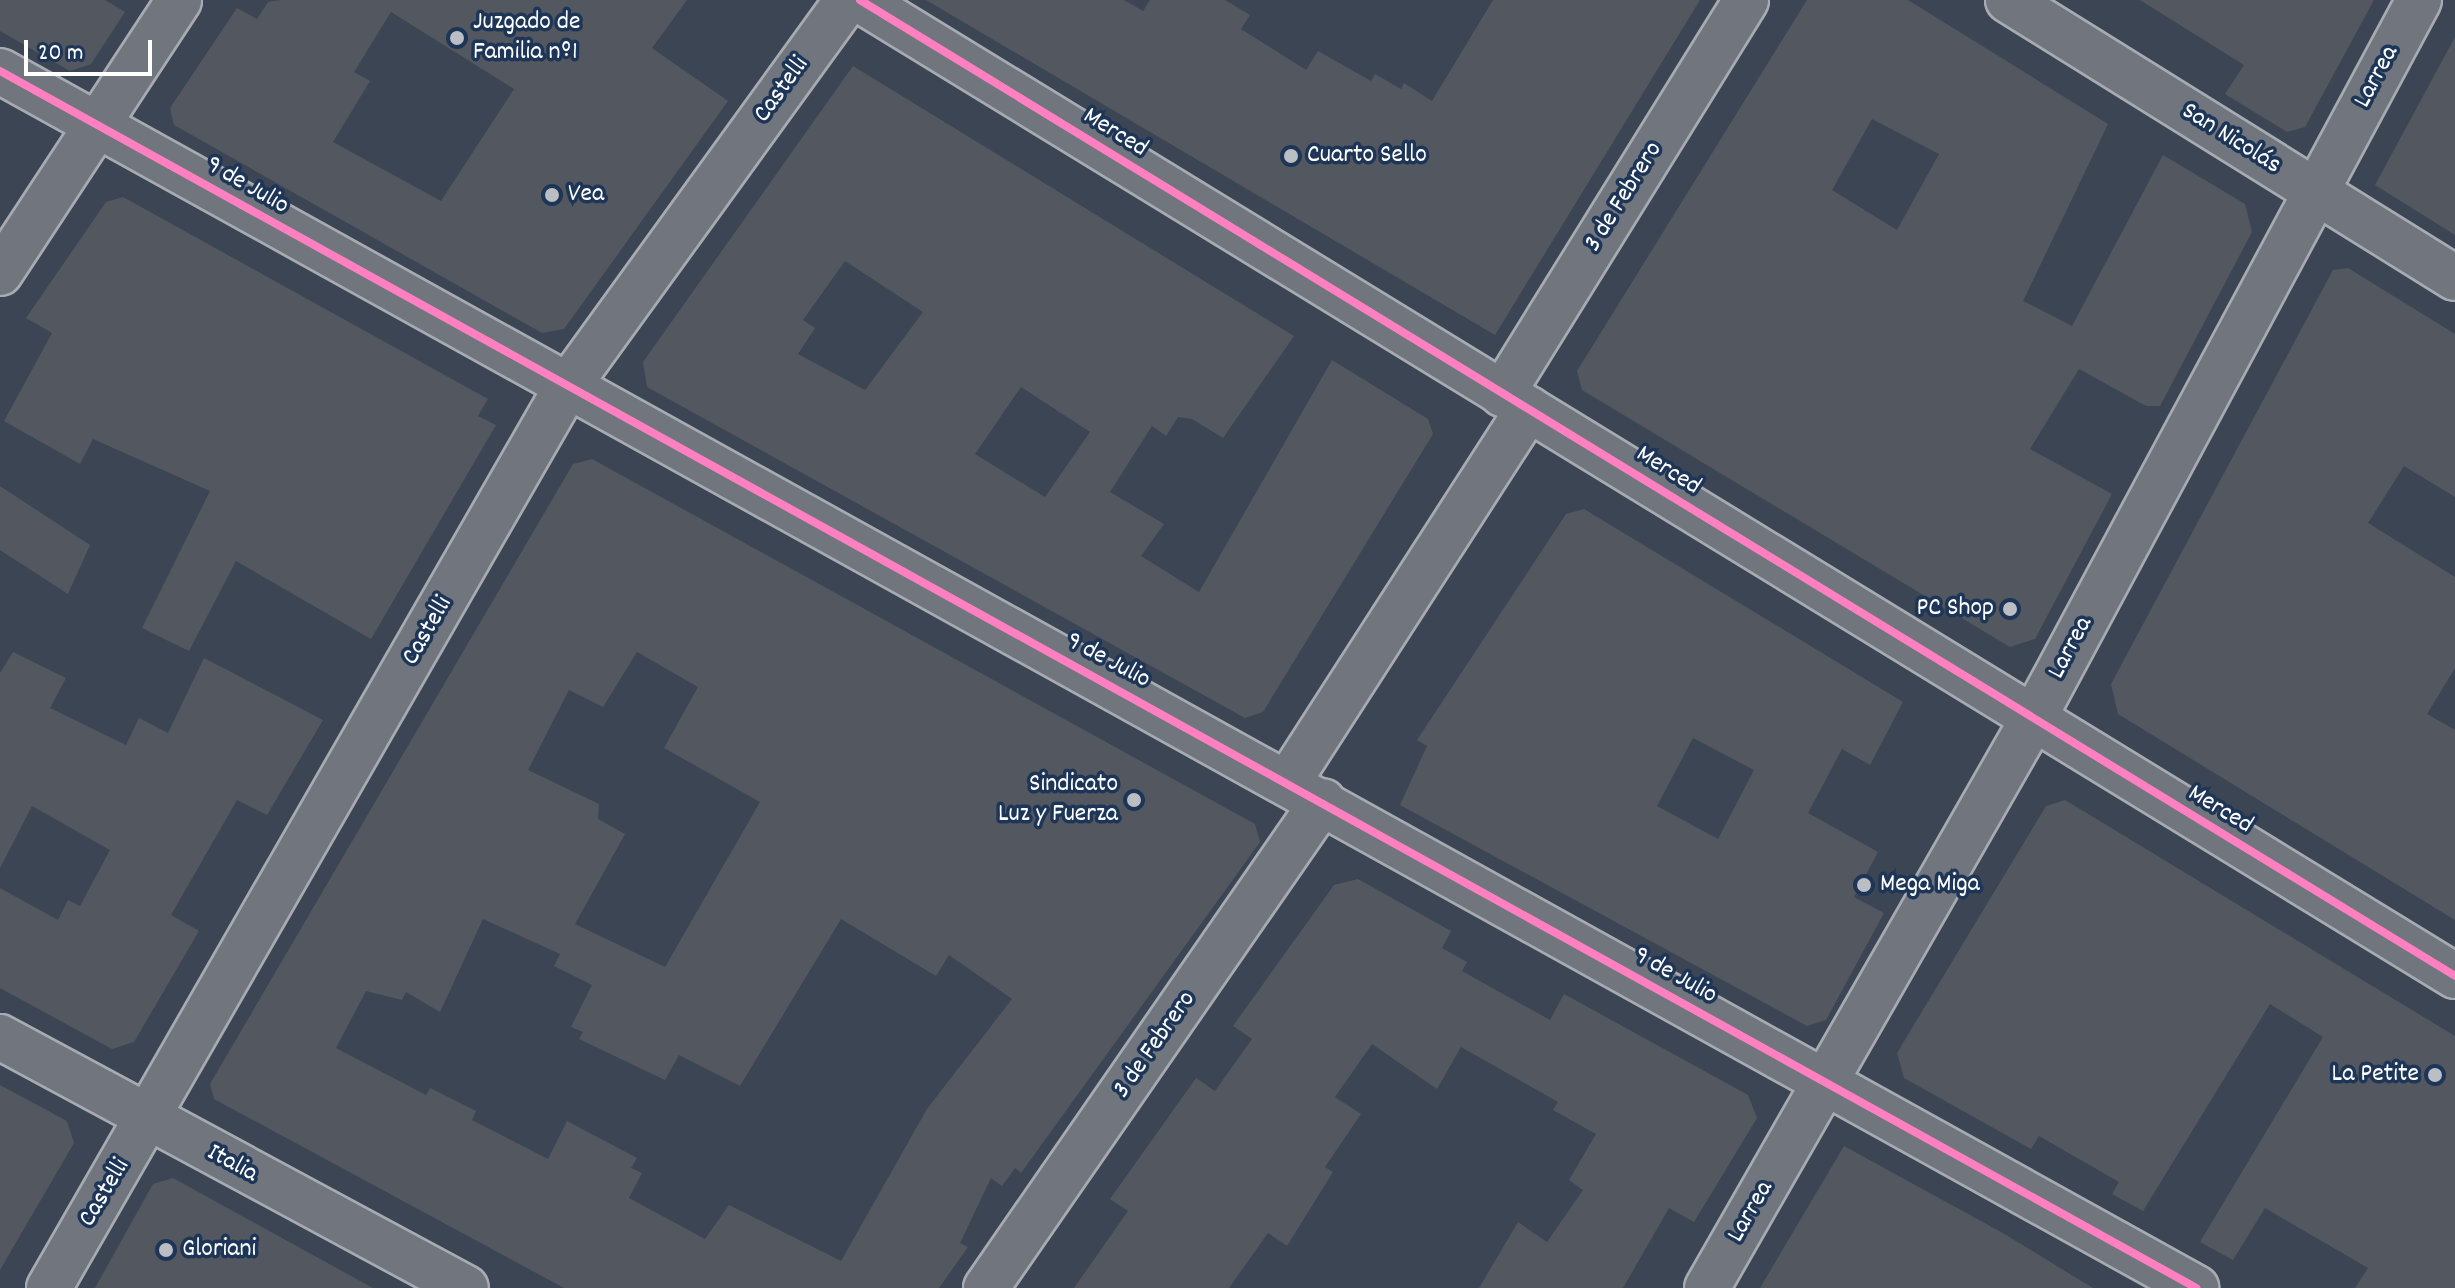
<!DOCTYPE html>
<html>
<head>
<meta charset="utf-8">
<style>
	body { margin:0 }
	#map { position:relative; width:2455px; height:1288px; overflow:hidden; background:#3c4554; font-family:Dekko,sans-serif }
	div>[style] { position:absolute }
	.building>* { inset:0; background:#535860 }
	.roads { filter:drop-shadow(2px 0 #a7abb2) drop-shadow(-2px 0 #a7abb2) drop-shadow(0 2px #a7abb2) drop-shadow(0 -2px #a7abb2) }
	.minor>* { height:44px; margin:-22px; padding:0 22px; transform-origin:22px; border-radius:22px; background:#70757e }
	.cycleway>* { height:8px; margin:-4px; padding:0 4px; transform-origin:4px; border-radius:4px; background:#ff80c0 }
	.dots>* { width:22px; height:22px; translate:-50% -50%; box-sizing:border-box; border:4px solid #1d3557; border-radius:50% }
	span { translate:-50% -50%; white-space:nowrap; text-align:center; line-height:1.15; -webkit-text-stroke:7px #1d3557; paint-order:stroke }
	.poi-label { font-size:26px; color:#fff }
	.left { translate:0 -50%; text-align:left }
	.right { translate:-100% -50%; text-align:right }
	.street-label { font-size:26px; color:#fff }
	.scale { position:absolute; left:24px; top:40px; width:128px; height:36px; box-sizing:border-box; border:4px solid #fff; border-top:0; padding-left:10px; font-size:24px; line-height:28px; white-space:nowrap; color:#fff; -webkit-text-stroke:6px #1d3557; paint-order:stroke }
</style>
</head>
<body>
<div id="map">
	<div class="building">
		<div style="clip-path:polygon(0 0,105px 0,125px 12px,91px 64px,70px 71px,0 31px)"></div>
		<div style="clip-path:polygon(evenodd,280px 0,687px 0,652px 48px,728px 101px,564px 329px,542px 333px,174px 125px,170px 108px,237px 8px,257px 19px,268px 2px,280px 0,391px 12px,514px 89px,441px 201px,333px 142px,370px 81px,354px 72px,391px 12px)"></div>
		<div style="clip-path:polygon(926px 0,1124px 0,1143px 11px,1150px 0,1225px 0,1250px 15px,1241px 29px,1306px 70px,1318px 51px,1371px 81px,1375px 74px,1401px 89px,1404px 83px,1432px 101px,1493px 0,1700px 0,1495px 335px)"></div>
		<div style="clip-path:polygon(evenodd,1807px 0,1908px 0,2108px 124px,2023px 301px,2072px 326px,2163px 155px,2245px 204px,2252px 232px,2160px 406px,2146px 406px,2079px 369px,2030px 449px,2112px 494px,2035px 639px,2010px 647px,1582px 390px,1577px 371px,1807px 0,1872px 119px,1939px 154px,1897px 230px,1832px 190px,1872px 119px)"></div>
		<div style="clip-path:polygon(2140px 0,2374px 0,2305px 127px,2287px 132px,2225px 94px,2244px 65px)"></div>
		<div style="clip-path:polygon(2455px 37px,2455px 235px,2375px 185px)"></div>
		<div style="clip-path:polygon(evenodd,853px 66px,1294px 336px,1223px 438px,1192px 419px,1178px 417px,1166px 436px,1152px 426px,1110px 492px,1164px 524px,1141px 556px,1199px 592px,1332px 360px,1428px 419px,1433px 434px,1263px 712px,1245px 718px,647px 387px,643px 362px,853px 66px,845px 261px,923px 312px,865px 390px,798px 354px,815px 328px,803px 320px,845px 261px,853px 66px,1021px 387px,1090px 432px,1045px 497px,975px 454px,1021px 387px)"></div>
		<div style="clip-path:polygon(123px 197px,488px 399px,478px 416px,496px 425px,371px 639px,236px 561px,189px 651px,142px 628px,210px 491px,93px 439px,80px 464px,4px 421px,52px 333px,26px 318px,106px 202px)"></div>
		<div style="clip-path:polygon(2348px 268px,2455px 334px,2455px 497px,2404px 466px,2368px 523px,2455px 577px,2455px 668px,2427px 714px,2455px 730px,2455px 920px,2118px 714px,2111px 684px,2333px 270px)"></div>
		<div style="clip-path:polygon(evenodd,592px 459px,1255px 824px,1260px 842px,1021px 1173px,1015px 1168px,1002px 1186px,991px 1178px,960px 1243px,968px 1247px,939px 1288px,564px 1288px,214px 1099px,210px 1084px,573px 464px,592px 459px,637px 652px,698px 687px,664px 748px,760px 802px,665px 967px,575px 924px,625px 834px,598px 819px,599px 804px,528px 770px,569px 690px,603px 707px,637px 652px,592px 459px,483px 919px,560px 954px,554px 966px,592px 985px,571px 1027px,583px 1032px,579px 1039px,665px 1080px,679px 1055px,740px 1086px,841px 919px,936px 976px,949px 955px,1012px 999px,927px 1109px,841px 1261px,729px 1205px,705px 1239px,629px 1198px,642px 1173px,631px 1168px,637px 1158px,567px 1121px,548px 1159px,472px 1120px,476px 1111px,430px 1088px,426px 1095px,336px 1048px,366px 991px,402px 1000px,406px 992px,440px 1012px,483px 919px)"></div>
		<div style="clip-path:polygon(0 486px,90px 545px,68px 594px,0 550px)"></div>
		<div style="clip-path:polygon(evenodd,1584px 509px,1903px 702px,1870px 765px,1842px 749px,1808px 813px,1878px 852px,1854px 897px,1884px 913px,1826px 1020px,1807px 1026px,1400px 805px,1427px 746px,1417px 740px,1566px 514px,1584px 509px,1693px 738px,1754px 770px,1718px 839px,1657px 806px,1693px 738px)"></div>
		<div style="clip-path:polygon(13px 652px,66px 678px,50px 708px,126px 745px,139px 718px,168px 733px,204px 658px,323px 720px,267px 815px,237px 800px,171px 915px,199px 931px,134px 1042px,112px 1049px,0 988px,0 888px,58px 920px,68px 900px,80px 906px,110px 850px,32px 806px,0 868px,0 673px)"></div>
		<div style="clip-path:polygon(2065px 800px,2455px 1036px,2455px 1288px,2355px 1288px,2368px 1268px,2265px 1208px,2233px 1260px,2200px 1242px,2323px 1037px,2270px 1004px,2143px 1211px,2112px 1194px,2119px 1182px,2039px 1136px,2031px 1149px,1904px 1078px,1897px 1053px,2046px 806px)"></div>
		<div style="clip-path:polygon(1358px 879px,1451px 931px,1442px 948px,1467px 962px,1462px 971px,1494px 989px,1550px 1020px,1564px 994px,1748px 1095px,1757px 1118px,1694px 1222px,1669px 1208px,1623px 1288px,1479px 1288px,1518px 1222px,1547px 1242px,1583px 1190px,1569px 1180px,1596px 1134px,1553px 1110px,1558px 1102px,1461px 1047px,1437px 1089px,1372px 1044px,1335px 1097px,1361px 1114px,1325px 1167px,1333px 1172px,1287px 1246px,1268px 1233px,1229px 1288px,1074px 1288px,1128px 1211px,1110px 1199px,1196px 1078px,1215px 1091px,1252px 1039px,1233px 1026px,1334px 885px)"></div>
		<div style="clip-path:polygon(0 1085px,67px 1121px,74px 1143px,0 1270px)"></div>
		<div style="clip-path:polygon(1844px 1146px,2001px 1232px,2093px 1288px,1760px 1288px)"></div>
		<div style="clip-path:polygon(173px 1178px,262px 1227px,373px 1288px,95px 1288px,153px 1184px)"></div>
	</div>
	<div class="roads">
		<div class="minor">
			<div style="left:860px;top:0;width:1870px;rotate:31.46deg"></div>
			<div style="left:2008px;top:0;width:526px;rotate:31.88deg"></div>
			<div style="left:0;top:71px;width:2511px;rotate:28.99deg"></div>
			<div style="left:0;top:273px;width:326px;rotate:-56.7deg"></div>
			<div style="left:1502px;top:394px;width:463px;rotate:-58.2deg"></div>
			<div style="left:1288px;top:782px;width:444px;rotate:-57.2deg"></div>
			<div style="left:0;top:1037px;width:529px;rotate:28.31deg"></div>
			<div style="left:49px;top:1288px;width:1036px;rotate:-60.12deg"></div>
			<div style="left:565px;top:390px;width:481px;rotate:-54.1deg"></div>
			<div style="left:986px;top:1288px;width:592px;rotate:-55.32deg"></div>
			<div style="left:1707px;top:1288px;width:656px;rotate:-60.19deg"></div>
			<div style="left:2033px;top:719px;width:816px;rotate:-61.77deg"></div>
		</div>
	</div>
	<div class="cycleway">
		<div style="left:860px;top:0;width:1870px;rotate:31.46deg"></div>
		<div style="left:0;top:71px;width:2511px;rotate:28.99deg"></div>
	</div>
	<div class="dots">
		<div style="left:457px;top:38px;background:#bbbec3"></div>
		<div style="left:1291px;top:156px;background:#bbbec3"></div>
		<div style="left:552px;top:195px;background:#bbbec3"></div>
		<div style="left:2010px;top:609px;background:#bbbec3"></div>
		<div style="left:1134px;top:800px;background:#bbbec3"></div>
		<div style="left:1864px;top:885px;background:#bbbec3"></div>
		<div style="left:2435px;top:1075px;background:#bbbec3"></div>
		<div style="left:166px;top:1250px;background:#bbbec3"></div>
	</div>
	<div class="poi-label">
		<span class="left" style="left:473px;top:38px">Juzgado de<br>Familia nº1</span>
		<span class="left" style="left:1307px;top:156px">Cuarto Sello</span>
		<span class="left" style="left:568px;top:195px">Vea</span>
		<span class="right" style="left:1994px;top:609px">PC Shop</span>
		<span class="right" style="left:1118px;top:800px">Sindicato<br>Luz y Fuerza</span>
		<span class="left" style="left:1880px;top:885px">Mega Miga</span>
		<span class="right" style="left:2419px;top:1075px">La Petite</span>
		<span class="left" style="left:182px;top:1250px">Gloriani</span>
	</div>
	<div class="street-label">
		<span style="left:2377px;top:77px;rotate:-62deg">Larrea</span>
		<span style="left:782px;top:90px;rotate:-54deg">Castelli</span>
		<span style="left:1115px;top:133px;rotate:32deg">Merced</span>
		<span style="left:2231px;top:139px;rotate:32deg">San Nicolás</span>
		<span style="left:247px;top:186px;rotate:30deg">9 de Julio</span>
		<span style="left:1624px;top:197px;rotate:-58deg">3 de Febrero</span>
		<span style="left:1668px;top:471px;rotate:32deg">Merced</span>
		<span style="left:428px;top:631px;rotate:-60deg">Castelli</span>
		<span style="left:2071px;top:648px;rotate:-62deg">Larrea</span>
		<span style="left:1108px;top:661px;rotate:28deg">9 de Julio</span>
		<span style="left:2220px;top:810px;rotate:31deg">Merced</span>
		<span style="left:1675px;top:976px;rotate:29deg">9 de Julio</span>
		<span style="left:1155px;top:1045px;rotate:-55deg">3 de Febrero</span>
		<span style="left:232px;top:1164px;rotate:28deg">Italia</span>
		<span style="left:105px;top:1193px;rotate:-59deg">Castelli</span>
		<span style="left:1751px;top:1212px;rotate:-60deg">Larrea</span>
	</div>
	<div class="scale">20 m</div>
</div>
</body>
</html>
